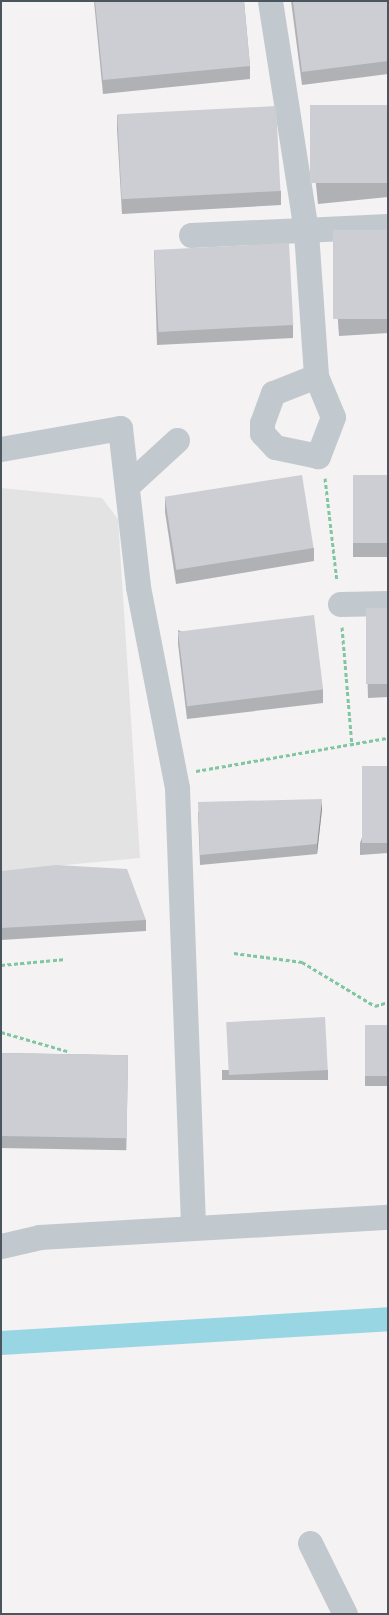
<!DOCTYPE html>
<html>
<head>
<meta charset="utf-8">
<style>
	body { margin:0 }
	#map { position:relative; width:389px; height:1615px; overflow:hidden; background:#f4f2f2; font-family:"DejaVu Sans",sans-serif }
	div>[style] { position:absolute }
	.education>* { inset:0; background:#e4e3e3 }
	.canal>* { height:24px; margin:-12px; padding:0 12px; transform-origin:12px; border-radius:12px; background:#98d6e4 }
	.path>* { height:3px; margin-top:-1.5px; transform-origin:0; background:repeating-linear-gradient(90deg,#81c6a2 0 4px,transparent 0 6.5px) }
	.minor>* { height:25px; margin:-12.5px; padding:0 12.5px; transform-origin:12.5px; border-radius:12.5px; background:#c1c9ce }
	.wall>* { inset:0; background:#afb1b5; transform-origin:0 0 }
	.shaded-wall>* { inset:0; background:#8f9094 }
	.building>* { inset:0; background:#ccced3; transform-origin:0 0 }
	span { translate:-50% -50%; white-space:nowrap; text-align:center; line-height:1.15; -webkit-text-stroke:5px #fff; paint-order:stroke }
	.frame { position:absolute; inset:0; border:2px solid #4b555d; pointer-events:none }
</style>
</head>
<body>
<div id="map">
	<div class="education">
		<div style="clip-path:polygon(1px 488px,102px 498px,118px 519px,140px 858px,1px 871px)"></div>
	</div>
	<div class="canal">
		<div style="left:1px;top:1343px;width:388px;rotate:-3.5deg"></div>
	</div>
	<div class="path">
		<div style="left:325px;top:478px;width:104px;rotate:83.4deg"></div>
		<div style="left:342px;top:627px;width:119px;rotate:85.2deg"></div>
		<div style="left:196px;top:771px;width:195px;rotate:-9.8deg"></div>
		<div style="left:234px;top:953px;width:69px;rotate:7.5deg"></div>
		<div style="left:302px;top:962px;width:85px;rotate:31.1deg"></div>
		<div style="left:375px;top:1006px;width:14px;rotate:-17deg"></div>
		<div style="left:1px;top:965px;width:65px;rotate:-5.3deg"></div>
		<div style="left:1px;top:1032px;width:69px;rotate:16.1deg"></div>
	</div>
	<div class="minor">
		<div style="left:270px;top:1px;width:234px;rotate:81.1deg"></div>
		<div style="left:306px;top:232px;width:144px;rotate:86deg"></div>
		<div style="left:316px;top:376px;width:44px;rotate:67.5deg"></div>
		<div style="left:333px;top:417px;width:42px;rotate:111deg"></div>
		<div style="left:318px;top:456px;width:44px;rotate:-168.2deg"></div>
		<div style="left:275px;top:447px;width:19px;rotate:-133deg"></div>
		<div style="left:262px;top:433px;width:10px;rotate:-90deg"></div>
		<div style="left:262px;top:423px;width:32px;rotate:-70deg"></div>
		<div style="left:273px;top:393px;width:46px;rotate:-21.6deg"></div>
		<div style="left:191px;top:235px;width:197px;rotate:-2.6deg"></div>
		<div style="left:1px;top:449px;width:121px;rotate:-10deg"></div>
		<div style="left:120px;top:428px;width:160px;rotate:83.5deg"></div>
		<div style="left:138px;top:587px;width:205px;rotate:79deg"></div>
		<div style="left:177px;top:788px;width:439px;rotate:87.9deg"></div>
		<div style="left:127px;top:486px;width:68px;rotate:-42.6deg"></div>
		<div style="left:340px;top:604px;width:48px;rotate:-1.2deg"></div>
		<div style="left:1px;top:1246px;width:39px;rotate:-13deg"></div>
		<div style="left:39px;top:1237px;width:350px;rotate:-3.3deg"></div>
		<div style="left:310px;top:1543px;width:79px;rotate:63.8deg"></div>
	</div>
	<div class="wall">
		<div style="clip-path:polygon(94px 1px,244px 1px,250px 66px,250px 79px,103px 94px)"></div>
		<div style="clip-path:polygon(291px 1px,388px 1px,388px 74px,302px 85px)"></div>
		<div style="clip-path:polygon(388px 105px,388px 197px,318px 204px,310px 127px,310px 113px)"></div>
		<div style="clip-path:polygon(117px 115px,281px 191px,281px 205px,122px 214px,117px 129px)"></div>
		<div style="clip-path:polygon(388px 230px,388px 333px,339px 336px,333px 248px,333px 234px)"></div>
		<div style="clip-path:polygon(154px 250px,293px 325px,293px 338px,157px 345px)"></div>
		<div style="left:353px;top:475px;width:35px;height:82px"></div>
		<div style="clip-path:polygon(165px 498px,314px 548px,314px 561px,176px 584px,165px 512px)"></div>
		<div style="clip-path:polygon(388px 608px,388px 697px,368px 698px,366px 622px)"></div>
		<div style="clip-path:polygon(178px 630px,323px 689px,323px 703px,187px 719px,178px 644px)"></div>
		<div style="clip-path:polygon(388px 766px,388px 853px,360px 855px,360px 843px)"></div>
		<div style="clip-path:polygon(322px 809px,317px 854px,200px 865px,198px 812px)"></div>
		<div style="clip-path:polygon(1px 871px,146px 920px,146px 931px,1px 940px)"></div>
		<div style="left:388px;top:1025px;width:61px;height:23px;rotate:90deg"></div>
		<div style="left:1px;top:1053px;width:127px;height:95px;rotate:1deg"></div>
		<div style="left:328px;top:1070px;width:10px;height:106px;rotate:90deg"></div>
	</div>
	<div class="shaded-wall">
		<div style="clip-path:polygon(322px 799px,322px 809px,317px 854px,317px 844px)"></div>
	</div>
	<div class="building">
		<div style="clip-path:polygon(95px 1px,244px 1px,250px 66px,103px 80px)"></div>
		<div style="clip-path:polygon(293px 1px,388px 1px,388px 61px,302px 72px)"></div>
		<div style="left:388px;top:105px;width:78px;height:78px;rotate:90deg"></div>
		<div style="left:276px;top:106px;width:85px;height:159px;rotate:87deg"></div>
		<div style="left:388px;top:230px;width:89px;height:55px;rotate:90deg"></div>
		<div style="left:289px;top:243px;width:82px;height:135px;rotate:87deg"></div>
		<div style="left:302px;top:475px;width:74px;height:139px;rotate:81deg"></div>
		<div style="left:353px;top:475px;width:35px;height:68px"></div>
		<div style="left:388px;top:608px;width:76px;height:22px;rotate:90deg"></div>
		<div style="left:314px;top:615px;width:75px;height:137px;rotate:83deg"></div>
		<div style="left:362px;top:766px;width:26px;height:77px"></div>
		<div style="clip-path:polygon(322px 799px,317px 844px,200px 855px,198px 802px)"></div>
		<div style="clip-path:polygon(56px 865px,127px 869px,146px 920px,1px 928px,1px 871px)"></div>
		<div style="left:325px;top:1017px;width:53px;height:99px;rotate:87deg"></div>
		<div style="left:388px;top:1025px;width:51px;height:23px;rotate:90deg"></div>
		<div style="left:1px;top:1053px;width:127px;height:83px;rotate:1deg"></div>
	</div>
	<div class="frame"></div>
</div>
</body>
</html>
